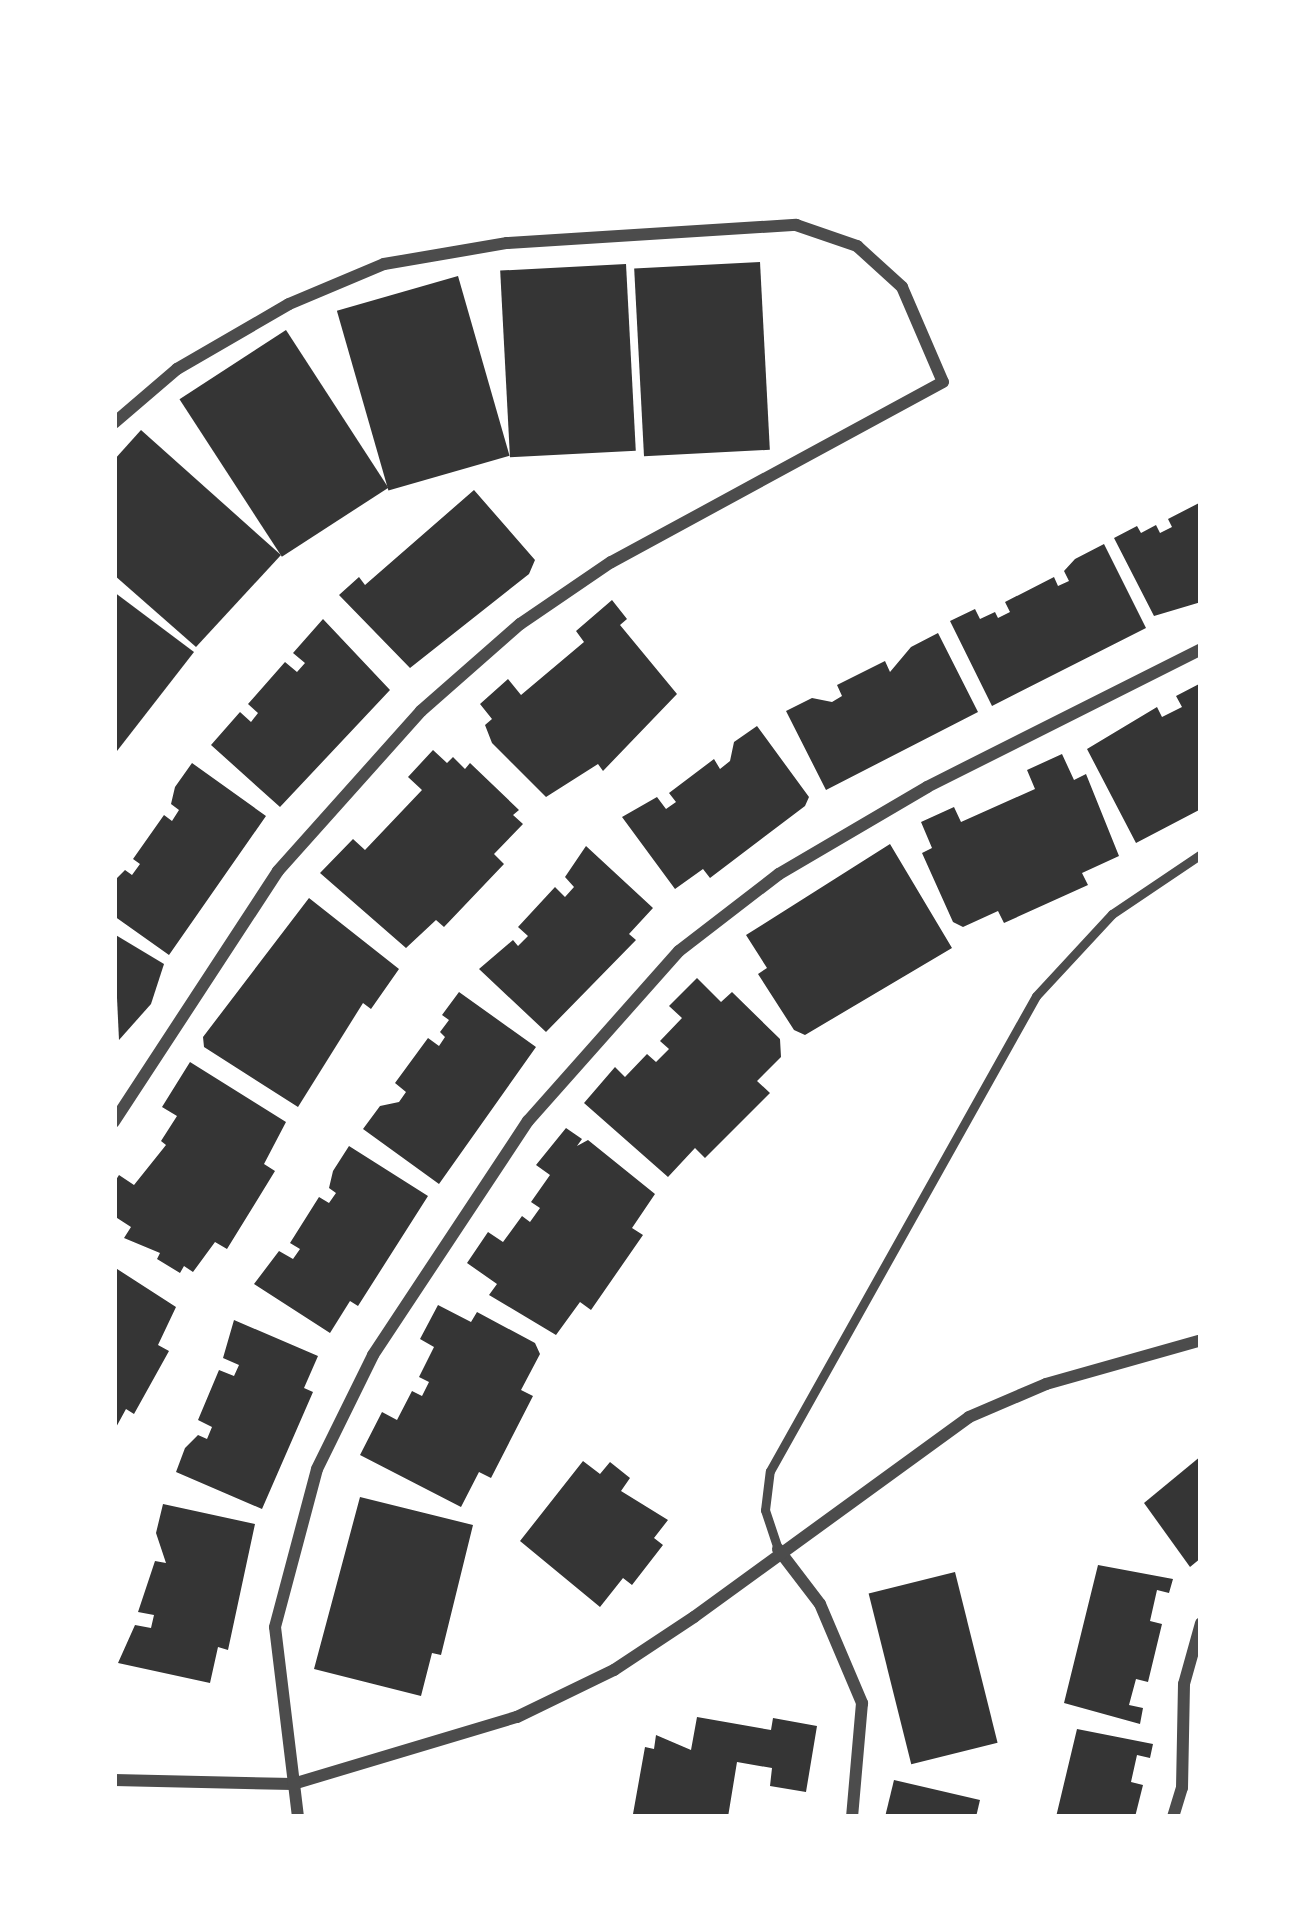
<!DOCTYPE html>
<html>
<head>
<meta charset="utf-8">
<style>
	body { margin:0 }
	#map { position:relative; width:1315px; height:1931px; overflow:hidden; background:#fff; font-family:"Space Grotesk",sans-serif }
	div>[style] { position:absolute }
	.building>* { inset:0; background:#353535; transform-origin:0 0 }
	.service>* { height:9px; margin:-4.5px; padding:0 4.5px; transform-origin:4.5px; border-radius:4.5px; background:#4c4c4c }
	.minor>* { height:12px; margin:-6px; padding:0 6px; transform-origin:6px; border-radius:6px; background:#4c4c4c }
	span { translate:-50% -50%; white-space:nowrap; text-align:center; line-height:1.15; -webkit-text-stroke:12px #fff; paint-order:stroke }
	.frame { position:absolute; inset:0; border:117px solid #fff; pointer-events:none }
</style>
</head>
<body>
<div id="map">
	<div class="building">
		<div style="left:760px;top:262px;width:188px;height:126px;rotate:87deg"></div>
		<div style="left:626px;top:264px;width:187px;height:126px;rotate:87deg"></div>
		<div style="left:458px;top:276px;width:187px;height:126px;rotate:74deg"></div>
		<div style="left:286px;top:330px;width:188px;height:127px;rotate:57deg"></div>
		<div style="clip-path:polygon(141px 430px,281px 555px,196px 647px,114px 575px,114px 460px)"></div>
		<div style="clip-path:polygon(474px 490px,535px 560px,529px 574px,410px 668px,339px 595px,359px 577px,365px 585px)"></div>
		<div style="clip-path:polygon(1201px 502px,1201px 602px,1154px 616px,1114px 538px,1137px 526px,1141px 533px,1156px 525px,1160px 533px,1172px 527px,1168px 519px)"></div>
		<div style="clip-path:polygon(1104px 544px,1146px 628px,992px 706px,950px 621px,975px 609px,980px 619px,995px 612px,998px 618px,1010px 612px,1005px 602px,1054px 577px,1058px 586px,1069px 581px,1064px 571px,1075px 559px)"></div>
		<div style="clip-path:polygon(114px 592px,194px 652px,117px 751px,114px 749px)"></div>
		<div style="clip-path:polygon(612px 600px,627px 619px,620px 625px,677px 694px,603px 771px,598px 764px,546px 797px,492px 743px,485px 725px,492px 719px,480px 704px,508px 679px,521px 695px,584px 642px,576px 631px)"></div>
		<div style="clip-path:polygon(323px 619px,390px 690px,280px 807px,211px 745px,240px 712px,251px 722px,258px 713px,248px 704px,285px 662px,297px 672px,305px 663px,293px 653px)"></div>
		<div style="clip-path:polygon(938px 633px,978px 712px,826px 790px,786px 711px,812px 698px,832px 702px,842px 696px,837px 685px,885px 661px,890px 672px,911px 647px)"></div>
		<div style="clip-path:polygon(1201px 683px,1201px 809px,1136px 843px,1087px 749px,1157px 707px,1162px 717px,1182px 707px,1176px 696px)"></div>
		<div style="clip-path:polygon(757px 726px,809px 797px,805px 806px,710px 878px,703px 869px,675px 889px,622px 817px,657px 797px,666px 809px,676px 802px,669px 793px,714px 759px,720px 769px,730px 761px,734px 742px)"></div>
		<div style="clip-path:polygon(433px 750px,447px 763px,453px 757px,465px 769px,470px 763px,519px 810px,513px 815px,523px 824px,494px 854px,504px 864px,444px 927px,436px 920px,406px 948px,320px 873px,353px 839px,365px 850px,422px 790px,408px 777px)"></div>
		<div style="clip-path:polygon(1062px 754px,1074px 780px,1086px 774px,1119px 856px,1082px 873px,1088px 885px,1004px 923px,998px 911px,963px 927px,953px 922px,922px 853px,932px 848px,921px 822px,954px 807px,961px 822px,1035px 789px,1027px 770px)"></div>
		<div style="clip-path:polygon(192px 763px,266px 816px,169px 955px,114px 916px,114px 881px,125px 870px,132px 875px,140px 864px,133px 859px,164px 815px,172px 821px,179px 810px,171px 804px,175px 787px)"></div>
		<div style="clip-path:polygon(890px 844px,952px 948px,805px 1035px,794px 1030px,758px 974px,767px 968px,746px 935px)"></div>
		<div style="clip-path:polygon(586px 846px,653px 908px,629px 934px,636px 940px,546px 1032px,479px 969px,513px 940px,518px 946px,528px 936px,518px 927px,555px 887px,565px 897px,574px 887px,565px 877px)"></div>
		<div style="clip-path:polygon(309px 898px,399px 969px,371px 1009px,363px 1003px,298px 1107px,204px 1047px,203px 1037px)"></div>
		<div style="clip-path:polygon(114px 934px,164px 964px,151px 1004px,119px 1040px)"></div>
		<div style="clip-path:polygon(697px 978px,721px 1002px,732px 992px,780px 1039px,781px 1057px,757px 1081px,770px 1093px,705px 1158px,695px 1148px,668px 1177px,584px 1103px,615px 1067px,625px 1077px,647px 1054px,656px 1062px,669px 1049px,660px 1041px,682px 1018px,669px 1006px)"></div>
		<div style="clip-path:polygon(459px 992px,536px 1047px,439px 1184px,363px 1129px,380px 1106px,399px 1102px,406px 1092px,395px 1083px,428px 1038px,439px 1046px,445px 1037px,440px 1032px,449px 1020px,442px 1015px)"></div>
		<div style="clip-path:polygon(190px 1062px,286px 1122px,264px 1164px,275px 1171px,227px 1249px,215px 1242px,193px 1272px,184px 1266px,180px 1273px,157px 1259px,160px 1253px,124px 1238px,131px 1227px,114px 1216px,114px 1183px,119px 1175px,134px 1185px,166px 1145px,161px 1141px,177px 1116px,162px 1107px)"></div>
		<div style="clip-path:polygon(566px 1128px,582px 1139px,577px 1146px,588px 1140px,655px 1194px,632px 1228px,643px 1235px,591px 1310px,580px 1302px,556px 1335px,489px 1295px,497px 1284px,467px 1263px,488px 1232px,503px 1242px,522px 1216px,530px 1222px,540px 1208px,531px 1202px,550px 1175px,536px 1165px)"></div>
		<div style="clip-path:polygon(349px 1146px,428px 1196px,358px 1306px,350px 1301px,330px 1333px,254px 1284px,279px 1251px,293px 1259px,300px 1249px,290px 1243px,319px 1197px,329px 1203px,336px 1193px,329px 1188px,333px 1171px)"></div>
		<div style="clip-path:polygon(114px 1267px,176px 1307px,158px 1345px,169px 1351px,134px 1414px,126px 1409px,114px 1431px)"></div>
		<div style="clip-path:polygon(438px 1305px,471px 1322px,477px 1312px,535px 1343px,540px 1354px,521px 1390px,533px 1396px,491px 1478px,479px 1472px,461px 1507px,360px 1455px,382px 1412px,397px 1420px,412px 1391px,422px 1396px,429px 1382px,419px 1377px,434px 1347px,420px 1339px)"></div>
		<div style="clip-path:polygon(234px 1320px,318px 1356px,304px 1388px,313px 1392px,262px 1509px,176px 1472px,185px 1448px,198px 1435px,207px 1439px,212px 1427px,198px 1420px,219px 1370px,234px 1376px,239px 1365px,223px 1358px)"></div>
		<div style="clip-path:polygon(1201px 1456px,1201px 1558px,1190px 1567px,1144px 1503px)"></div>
		<div style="clip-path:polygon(583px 1461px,600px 1474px,610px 1462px,630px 1478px,621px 1491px,668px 1520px,654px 1538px,663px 1545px,632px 1585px,623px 1578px,600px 1607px,520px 1541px)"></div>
		<div style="clip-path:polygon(360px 1497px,473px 1525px,441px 1655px,432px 1653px,421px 1696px,314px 1669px)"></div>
		<div style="clip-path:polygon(163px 1504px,255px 1524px,228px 1650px,218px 1647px,210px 1683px,118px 1663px,135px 1625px,151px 1628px,154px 1615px,138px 1612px,155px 1561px,166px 1563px,156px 1533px)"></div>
		<div style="clip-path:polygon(1098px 1565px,1173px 1579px,1169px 1593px,1157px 1590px,1150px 1621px,1162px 1624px,1148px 1682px,1136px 1679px,1129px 1705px,1143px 1708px,1140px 1724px,1064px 1703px)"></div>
		<div style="left:955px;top:1572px;width:176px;height:89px;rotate:76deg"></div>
		<div style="clip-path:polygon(697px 1717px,771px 1730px,773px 1718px,817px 1726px,806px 1792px,770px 1786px,772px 1768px,737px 1762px,728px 1817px,633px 1814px,645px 1747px,654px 1749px,656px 1735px,691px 1750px)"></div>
		<div style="clip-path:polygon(1077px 1729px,1153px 1744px,1150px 1758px,1137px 1755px,1131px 1782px,1143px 1785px,1135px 1817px,1056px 1817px)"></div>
		<div style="clip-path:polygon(894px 1780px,980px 1800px,976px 1817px,885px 1817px)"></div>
	</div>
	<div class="service">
		<div style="left:778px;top:1549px;width:41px;rotate:-108.4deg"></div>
		<div style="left:765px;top:1510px;width:39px;rotate:-83deg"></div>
		<div style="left:770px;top:1471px;width:544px;rotate:-60.75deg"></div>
		<div style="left:1036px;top:996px;width:112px;rotate:-47.2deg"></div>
		<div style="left:1112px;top:914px;width:107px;rotate:-34deg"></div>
	</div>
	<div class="minor">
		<div style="left:114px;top:423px;width:83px;rotate:-40.6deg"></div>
		<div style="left:177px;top:369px;width:129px;rotate:-30.1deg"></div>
		<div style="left:289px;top:304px;width:103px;rotate:-22.8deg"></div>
		<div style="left:384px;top:264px;width:125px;rotate:-9.7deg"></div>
		<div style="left:507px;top:243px;width:290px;rotate:-3.6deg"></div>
		<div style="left:796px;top:225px;width:65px;rotate:19deg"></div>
		<div style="left:857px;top:246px;width:61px;rotate:42.3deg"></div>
		<div style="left:902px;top:287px;width:103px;rotate:66.7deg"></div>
		<div style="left:943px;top:382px;width:378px;rotate:151.5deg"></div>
		<div style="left:611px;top:562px;width:110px;rotate:145.7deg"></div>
		<div style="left:520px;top:624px;width:132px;rotate:138.7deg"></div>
		<div style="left:421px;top:711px;width:215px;rotate:131.8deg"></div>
		<div style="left:278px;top:871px;width:300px;rotate:123.2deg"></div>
		<div style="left:778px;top:1549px;width:69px;rotate:52.6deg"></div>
		<div style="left:820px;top:1604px;width:108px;rotate:67deg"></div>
		<div style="left:862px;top:1703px;width:114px;rotate:95deg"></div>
		<div style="left:114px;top:1780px;width:179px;rotate:1.3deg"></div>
		<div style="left:293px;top:1784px;width:234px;rotate:-16.7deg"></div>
		<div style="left:517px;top:1717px;width:108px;rotate:-25.9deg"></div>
		<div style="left:614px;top:1670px;width:96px;rotate:-33.5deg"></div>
		<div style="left:694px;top:1617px;width:340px;rotate:-36deg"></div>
		<div style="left:969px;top:1417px;width:84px;rotate:-23.2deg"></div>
		<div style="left:1046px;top:1384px;width:161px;rotate:-15.8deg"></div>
		<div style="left:298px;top:1817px;width:191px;rotate:-96.9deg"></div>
		<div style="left:275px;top:1627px;width:163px;rotate:-75.1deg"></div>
		<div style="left:317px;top:1469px;width:127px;rotate:-63.8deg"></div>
		<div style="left:373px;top:1355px;width:281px;rotate:-56.5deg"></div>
		<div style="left:528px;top:1121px;width:227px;rotate:-48.4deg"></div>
		<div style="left:679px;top:951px;width:126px;rotate:-37.6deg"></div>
		<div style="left:779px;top:874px;width:172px;rotate:-30.4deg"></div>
		<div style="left:927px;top:787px;width:307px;rotate:-26.7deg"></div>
		<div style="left:1173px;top:1817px;width:30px;rotate:-73deg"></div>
		<div style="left:1182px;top:1788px;width:104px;rotate:-88.9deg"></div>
		<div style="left:1184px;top:1684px;width:63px;rotate:-74.4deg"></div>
	</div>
	<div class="frame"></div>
</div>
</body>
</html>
